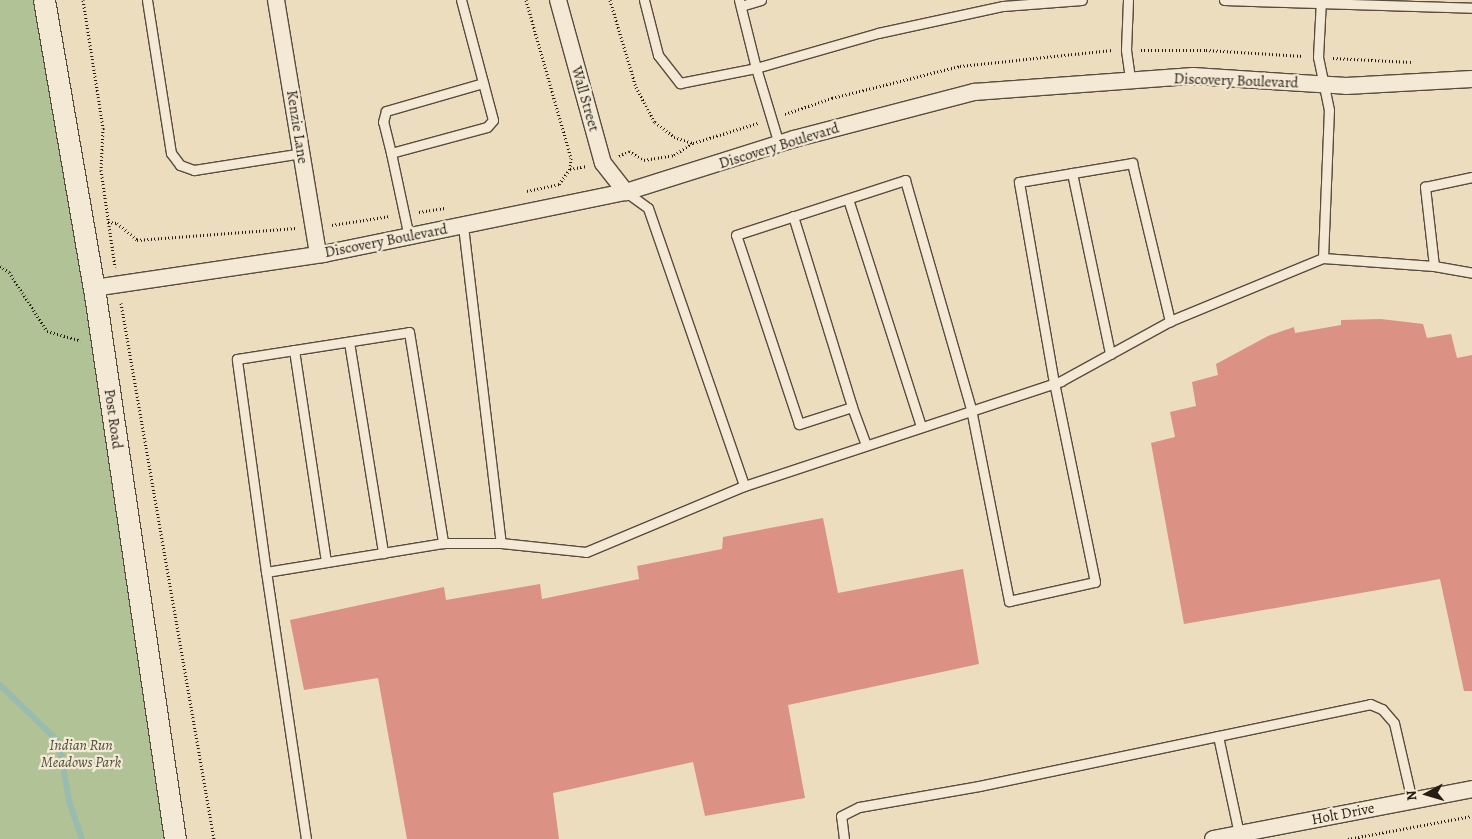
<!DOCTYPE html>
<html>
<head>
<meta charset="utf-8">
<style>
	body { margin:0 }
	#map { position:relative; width:1472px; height:839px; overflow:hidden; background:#ecddbe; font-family:Alegreya,serif }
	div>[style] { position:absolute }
	.green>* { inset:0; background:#b1c296 }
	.stream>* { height:6px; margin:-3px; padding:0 3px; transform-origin:3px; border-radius:3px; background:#99bcae }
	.building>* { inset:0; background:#db9184 }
	.path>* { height:3px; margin-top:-1.5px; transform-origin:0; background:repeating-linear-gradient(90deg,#251d13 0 1px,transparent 0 3.5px) }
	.roads { filter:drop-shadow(1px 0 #574d3e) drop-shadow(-1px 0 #574d3e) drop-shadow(0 1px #574d3e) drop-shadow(0 -1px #574d3e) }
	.service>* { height:9px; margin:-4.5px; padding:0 4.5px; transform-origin:4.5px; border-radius:4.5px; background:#f3e9d5 }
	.minor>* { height:16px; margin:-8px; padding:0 8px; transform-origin:8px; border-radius:8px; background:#f3e9d5 }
	.tertiary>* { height:21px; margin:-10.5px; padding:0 10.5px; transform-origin:10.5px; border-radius:10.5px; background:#f3e9d5 }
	span { translate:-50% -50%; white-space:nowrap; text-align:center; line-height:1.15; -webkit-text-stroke:4.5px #f3e9d5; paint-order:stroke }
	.street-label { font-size:15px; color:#251d13 }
	.park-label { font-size:15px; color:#4f4f3a; font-style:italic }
	.north { position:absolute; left:1402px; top:769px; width:50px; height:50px; -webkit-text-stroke:4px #f3e9d5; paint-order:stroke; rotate:264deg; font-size:14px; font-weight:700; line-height:20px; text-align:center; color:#251d13 }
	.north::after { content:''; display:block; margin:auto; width:18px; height:22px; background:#251d13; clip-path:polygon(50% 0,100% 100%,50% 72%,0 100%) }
</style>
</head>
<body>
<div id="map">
	<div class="green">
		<div style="clip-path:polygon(0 0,43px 0,175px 839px,0 839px)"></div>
	</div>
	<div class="stream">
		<div style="left:0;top:685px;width:82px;rotate:44deg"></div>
		<div style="left:59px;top:742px;width:60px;rotate:80.4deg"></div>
		<div style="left:69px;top:801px;width:40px;rotate:71.1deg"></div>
	</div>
	<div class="building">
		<div style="clip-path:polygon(1381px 319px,1423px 324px,1427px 338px,1451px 334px,1457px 358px,1472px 355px,1472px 691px,1464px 691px,1440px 579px,1184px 624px,1151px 443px,1175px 437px,1170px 412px,1196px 406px,1192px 382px,1218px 375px,1216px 364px,1268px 336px,1294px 327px,1295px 333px,1341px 325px,1341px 320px)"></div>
		<div style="clip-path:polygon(823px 518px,838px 593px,963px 569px,979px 664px,788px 705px,805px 798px,705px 816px,693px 762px,553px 793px,559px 839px,407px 839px,378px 678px,304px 690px,290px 620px,444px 587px,446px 600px,540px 584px,542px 599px,639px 579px,637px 566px,722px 549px,723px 537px)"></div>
	</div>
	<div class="path">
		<div style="left:83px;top:0;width:130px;rotate:81.1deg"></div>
		<div style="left:103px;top:128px;width:42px;rotate:92.7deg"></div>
		<div style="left:101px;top:170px;width:98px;rotate:81.8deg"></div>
		<div style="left:526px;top:0;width:164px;rotate:74.1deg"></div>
		<div style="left:571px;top:158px;width:11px;rotate:95deg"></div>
		<div style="left:610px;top:0;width:91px;rotate:73.4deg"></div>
		<div style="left:636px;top:87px;width:40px;rotate:62deg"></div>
		<div style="left:655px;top:122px;width:24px;rotate:38deg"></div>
		<div style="left:674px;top:137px;width:20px;rotate:18deg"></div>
		<div style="left:693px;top:143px;width:68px;rotate:-17.1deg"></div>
		<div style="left:1141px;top:50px;width:65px"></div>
		<div style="left:1206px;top:50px;width:98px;rotate:3.5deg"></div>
		<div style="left:1333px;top:58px;width:78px;rotate:2.9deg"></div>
		<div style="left:785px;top:114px;width:50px;rotate:-18.8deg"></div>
		<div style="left:832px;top:98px;width:132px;rotate:-14deg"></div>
		<div style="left:960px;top:66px;width:153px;rotate:-6deg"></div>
		<div style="left:619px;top:156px;width:11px;rotate:-27deg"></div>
		<div style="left:629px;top:151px;width:17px;rotate:31deg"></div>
		<div style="left:644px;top:160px;width:30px;rotate:-9deg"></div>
		<div style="left:674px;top:155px;width:22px;rotate:-32deg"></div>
		<div style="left:527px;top:191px;width:33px;rotate:-12deg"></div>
		<div style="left:559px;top:184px;width:19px;rotate:-54deg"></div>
		<div style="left:570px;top:169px;width:17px;rotate:-10deg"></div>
		<div style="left:419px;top:212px;width:26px;rotate:-9deg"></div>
		<div style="left:108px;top:222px;width:9px;rotate:6deg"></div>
		<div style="left:117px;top:223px;width:26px;rotate:40deg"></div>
		<div style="left:137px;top:240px;width:159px;rotate:-4.3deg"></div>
		<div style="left:332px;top:225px;width:59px;rotate:-8.8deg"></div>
		<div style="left:0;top:266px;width:11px;rotate:34deg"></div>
		<div style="left:9px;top:272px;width:70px;rotate:57.2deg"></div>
		<div style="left:47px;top:331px;width:35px;rotate:16deg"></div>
		<div style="left:121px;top:303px;width:544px;rotate:80.16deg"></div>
		<div style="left:1348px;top:839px;width:126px;rotate:-10.5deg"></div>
	</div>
	<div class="roads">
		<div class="service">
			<div style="left:147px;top:0;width:155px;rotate:81.1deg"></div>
			<div style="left:171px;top:153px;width:15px;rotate:53deg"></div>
			<div style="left:180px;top:165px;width:15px;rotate:20deg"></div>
			<div style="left:194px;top:170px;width:109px;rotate:-8.9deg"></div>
			<div style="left:644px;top:0;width:57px;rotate:75.7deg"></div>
			<div style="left:658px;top:55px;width:36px;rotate:52deg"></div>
			<div style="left:680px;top:83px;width:77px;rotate:-11.2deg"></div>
			<div style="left:756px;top:68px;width:79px;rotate:73.2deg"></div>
			<div style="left:739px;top:0;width:70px;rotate:76deg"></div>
			<div style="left:756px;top:68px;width:127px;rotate:-16deg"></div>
			<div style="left:878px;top:33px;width:128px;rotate:-12.2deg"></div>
			<div style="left:1003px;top:6px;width:79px;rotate:-4.3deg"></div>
			<div style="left:1128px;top:0;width:50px;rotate:92.3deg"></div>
			<div style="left:1126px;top:50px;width:30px;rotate:82deg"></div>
			<div style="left:1224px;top:0;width:248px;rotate:1.8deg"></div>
			<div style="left:741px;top:6px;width:21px;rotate:-17deg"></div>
			<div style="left:391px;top:153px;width:32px;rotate:-104deg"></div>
			<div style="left:383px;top:122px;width:11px;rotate:-75deg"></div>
			<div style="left:386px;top:111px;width:101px;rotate:-16.1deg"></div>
			<div style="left:1072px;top:173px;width:185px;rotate:78.1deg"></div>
			<div style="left:626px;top:192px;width:27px;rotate:36deg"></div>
			<div style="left:648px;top:208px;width:294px;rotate:70.9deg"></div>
			<div style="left:744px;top:486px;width:334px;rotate:-18.3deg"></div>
			<div style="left:1061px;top:381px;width:124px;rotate:-28.8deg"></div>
			<div style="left:1170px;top:321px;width:165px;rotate:-22.4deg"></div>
			<div style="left:1323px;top:258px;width:148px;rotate:-87.7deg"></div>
			<div style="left:1329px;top:110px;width:54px;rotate:-101.7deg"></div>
			<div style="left:1318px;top:57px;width:57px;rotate:-87deg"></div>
			<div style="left:848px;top:199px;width:238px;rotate:72.2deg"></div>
			<div style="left:793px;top:216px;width:200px;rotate:72.8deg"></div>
			<div style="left:463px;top:226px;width:319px;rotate:83.2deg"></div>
			<div style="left:501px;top:543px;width:85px;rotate:6deg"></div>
			<div style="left:586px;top:552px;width:171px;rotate:-22.7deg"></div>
			<div style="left:409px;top:237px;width:86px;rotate:-102.1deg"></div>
			<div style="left:391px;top:153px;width:99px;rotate:-15.2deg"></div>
			<div style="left:487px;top:127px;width:9px;rotate:-49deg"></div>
			<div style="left:493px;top:120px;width:124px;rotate:-104.9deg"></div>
			<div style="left:1323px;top:258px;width:111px;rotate:4.1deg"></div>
			<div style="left:1434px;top:266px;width:39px;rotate:10deg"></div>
			<div style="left:1434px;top:266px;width:80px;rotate:-96.5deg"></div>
			<div style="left:1425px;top:187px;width:48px;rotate:-12deg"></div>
			<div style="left:349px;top:342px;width:214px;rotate:80.8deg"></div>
			<div style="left:294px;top:350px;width:214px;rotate:81.4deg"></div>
			<div style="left:866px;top:445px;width:40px;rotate:-110.2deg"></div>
			<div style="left:852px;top:407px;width:56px;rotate:162.2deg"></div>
			<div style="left:799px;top:424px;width:199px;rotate:-108.4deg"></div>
			<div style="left:736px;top:235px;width:178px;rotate:-18deg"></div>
			<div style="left:905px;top:180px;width:238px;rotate:73.9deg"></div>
			<div style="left:971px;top:409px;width:196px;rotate:78.8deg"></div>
			<div style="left:1009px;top:601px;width:88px;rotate:-12.5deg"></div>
			<div style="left:1095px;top:582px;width:203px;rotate:-101.6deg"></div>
			<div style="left:1054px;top:383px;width:204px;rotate:-99.9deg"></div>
			<div style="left:1019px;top:182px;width:115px;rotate:-9.5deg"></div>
			<div style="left:1132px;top:163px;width:163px;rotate:76.5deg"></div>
			<div style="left:266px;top:572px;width:215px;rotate:-97.8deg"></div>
			<div style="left:237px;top:359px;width:174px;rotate:-8.9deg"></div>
			<div style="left:409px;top:332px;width:214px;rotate:80.8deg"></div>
			<div style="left:1218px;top:736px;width:100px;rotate:77.9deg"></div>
			<div style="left:306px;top:839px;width:270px;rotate:-98.5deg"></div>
			<div style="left:266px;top:572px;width:179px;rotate:-9.3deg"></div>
			<div style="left:443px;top:543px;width:58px"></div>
			<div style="left:844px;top:839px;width:23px;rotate:-97deg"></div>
			<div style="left:841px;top:816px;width:20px;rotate:-27deg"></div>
			<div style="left:859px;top:807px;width:122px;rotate:-9.9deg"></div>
			<div style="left:979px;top:786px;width:400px;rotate:-11.8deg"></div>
			<div style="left:1370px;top:704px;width:13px;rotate:23deg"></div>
			<div style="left:1382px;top:709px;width:18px;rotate:49deg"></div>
			<div style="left:1394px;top:723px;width:80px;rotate:77deg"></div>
		</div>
		<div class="minor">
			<div style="left:276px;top:0;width:257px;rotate:80.6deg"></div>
			<div style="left:558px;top:0;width:169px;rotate:74.6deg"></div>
			<div style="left:603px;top:163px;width:37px;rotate:52deg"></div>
			<div style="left:94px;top:288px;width:232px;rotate:-8.4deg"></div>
			<div style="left:323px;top:254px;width:309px;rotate:-11.6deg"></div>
			<div style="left:626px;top:192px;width:176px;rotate:-17.5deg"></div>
			<div style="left:794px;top:139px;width:186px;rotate:-14.6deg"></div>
			<div style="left:974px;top:92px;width:220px;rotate:-4.2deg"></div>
			<div style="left:1193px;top:76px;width:153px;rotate:3.7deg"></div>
			<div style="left:1346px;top:86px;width:126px;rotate:-3.2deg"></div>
			<div style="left:1213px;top:839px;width:264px;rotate:-10.9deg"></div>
		</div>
		<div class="tertiary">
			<div style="left:44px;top:0;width:292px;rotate:80.2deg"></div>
			<div style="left:94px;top:288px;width:557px;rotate:81.64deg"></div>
		</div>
	</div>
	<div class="street-label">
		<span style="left:1236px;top:81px;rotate:2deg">Discovery Boulevard</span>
		<span style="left:585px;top:99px;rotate:74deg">Wall Street</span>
		<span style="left:297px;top:127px;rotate:81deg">Kenzie Lane</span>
		<span style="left:779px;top:146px;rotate:-17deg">Discovery Boulevard</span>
		<span style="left:386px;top:241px;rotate:-11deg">Discovery Boulevard</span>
		<span style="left:113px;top:419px;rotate:82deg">Post Road</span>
		<span style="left:1343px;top:814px;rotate:-11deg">Holt Drive</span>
	</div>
	<div class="park-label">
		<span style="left:81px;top:754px">Indian Run<br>Meadows Park</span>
	</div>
	<div class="north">N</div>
</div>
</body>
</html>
